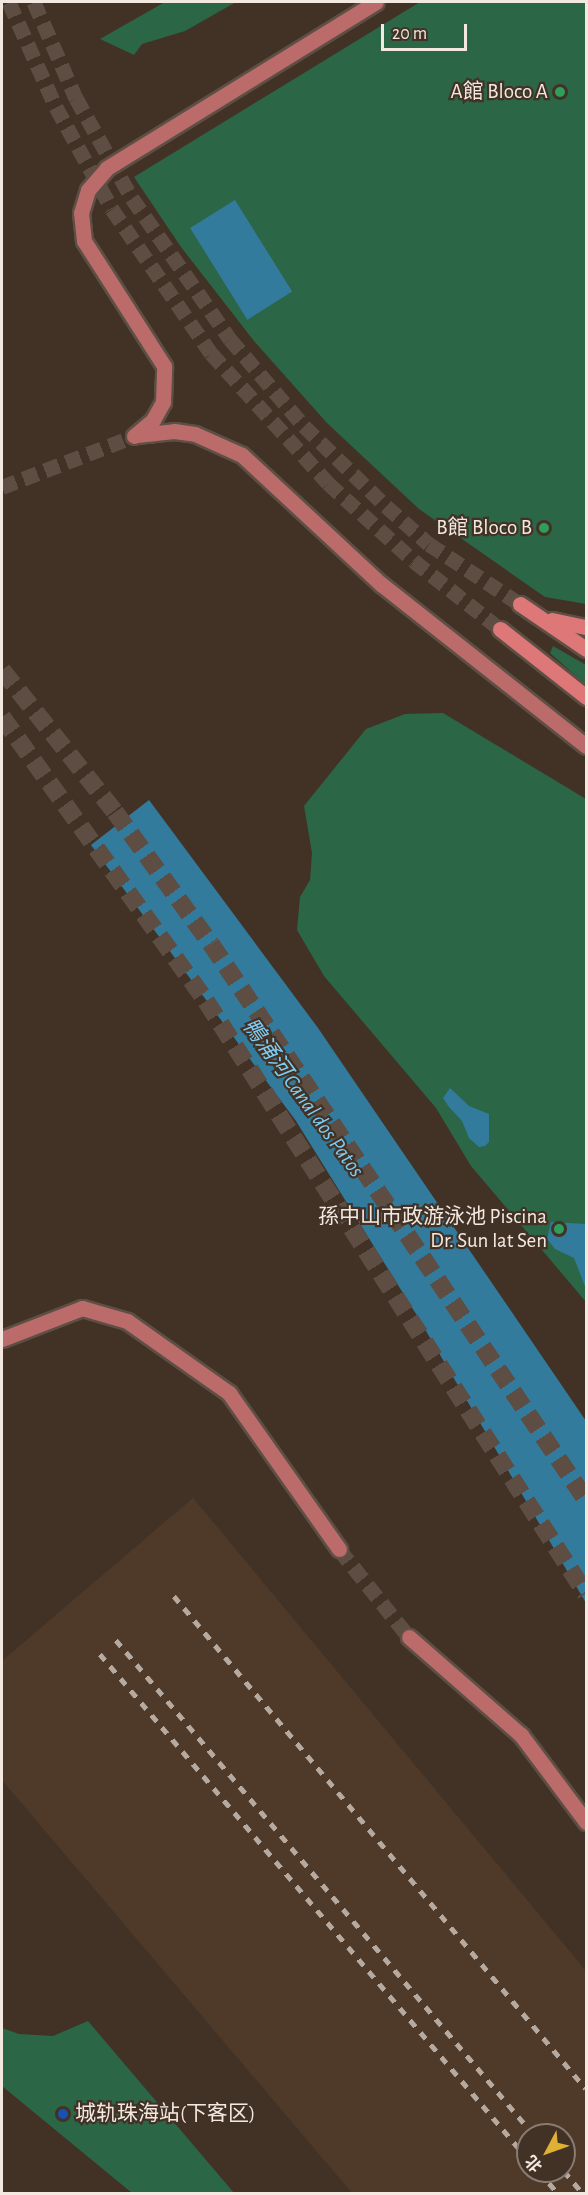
<!DOCTYPE html>
<html>
<head>
<meta charset="utf-8">
<style>
	body { margin:0 }
	#map { position:relative; width:588px; height:2195px; overflow:hidden; background:#423226; font-family:"Alegreya Sans","Noto Sans SC",sans-serif }
	div>[style] { position:absolute }
	.built>* { inset:0; background:#4f3a29 }
	.green>* { inset:0; background:#2b6646 }
	.water>* { inset:0; background:#327b9d; transform-origin:0 0 }
	.secondary-tunnel>* { height:15px; margin-top:-7.5px; transform-origin:0; background:repeating-linear-gradient(90deg,#5d4d42 0 15px,transparent 0 23px) }
	.primary-tunnel>* { height:15px; margin-top:-7.5px; transform-origin:0; background:repeating-linear-gradient(90deg,#5d4d42 0 15px,transparent 0 23px) }
	.highway-tunnel>* { height:18px; margin-top:-9px; transform-origin:0; background:repeating-linear-gradient(90deg,#5d4d42 0 18px,transparent 0 27px) }
	.roads { filter:drop-shadow(2px 0 #5e4f44) drop-shadow(-2px 0 #5e4f44) drop-shadow(0 2px #5e4f44) drop-shadow(0 -2px #5e4f44) }
	.secondary>* { height:15px; margin:-7.5px; padding:0 7.5px; transform-origin:7.5px; border-radius:7.5px; background:#ba6b6a }
	.primary>* { height:15px; margin:-7.5px; padding:0 7.5px; transform-origin:7.5px; border-radius:7.5px; background:#de7878 }
	.rail>* { height:4.5px; margin-top:-2.25px; transform-origin:0; background:repeating-linear-gradient(90deg,#b6aaa0 0 8px,transparent 0 16px) }
	.dots>* { width:16px; height:16px; translate:-50% -50%; box-sizing:border-box; border:3px solid #423226; border-radius:50% }
	span { translate:-50% -50%; white-space:nowrap; text-align:center; line-height:1.15; -webkit-text-stroke:4.5px #423226; paint-order:stroke }
	.poi-label { font-size:21px; color:#f3e9e1 }
	.right { translate:-100% -50%; text-align:right }
	.left { translate:0 -50%; text-align:left }
	.water-label { font-size:22px; color:#7eccf3; font-style:italic }
	.frame { position:absolute; inset:0; border:3px solid #f3e9e1; pointer-events:none }
	.north { position:absolute; left:516px; top:2123px; width:60px; height:60px; box-sizing:border-box; background:#423226; border:2px solid #897b71; border-radius:50%; rotate:229deg; font-size:16px; font-weight:700; line-height:24px; text-align:center; color:#f3e9e1 }
	.north::after { content:''; display:block; margin:auto; width:21px; height:27px; background:#dfb034; clip-path:polygon(50% 0,100% 100%,50% 72%,0 100%) }
	.scale { position:absolute; left:381px; top:24px; width:86px; height:27px; box-sizing:border-box; border:3px solid #f3e9e1; border-top:0; padding-left:8px; font-size:18px; line-height:21px; white-space:nowrap; color:#f3e9e1; -webkit-text-stroke:4px #423226; paint-order:stroke }
</style>
</head>
<body>
<div id="map">
	<div class="built">
		<div style="clip-path:polygon(evenodd,193px 1498px,586px 1971px,586px 2193px,352px 2193px,2px 1780px,2px 1661px,193px 1498px,528px 2135px,564px 2135px,564px 2171px,528px 2171px,528px 2135px)"></div>
	</div>
	<div class="green">
		<div style="clip-path:polygon(165px 2px,236px 2px,185px 31px,142px 44px,134px 55px,100px 39px)"></div>
		<div style="clip-path:polygon(420px 2px,586px 2px,586px 604px,545px 597px,419px 509px,327px 423px,254px 341px,181px 247px,134px 177px)"></div>
		<div style="clip-path:polygon(553px 646px,586px 665px,586px 685px,550px 653px)"></div>
		<div style="clip-path:polygon(443px 713px,586px 799px,586px 1302px,471px 1166px,436px 1108px,324px 976px,297px 930px,300px 897px,310px 880px,312px 853px,304px 806px,366px 729px,405px 714px)"></div>
		<div style="clip-path:polygon(88px 2021px,234px 2193px,132px 2193px,2px 2086px,2px 2028px,19px 2034px,53px 2036px)"></div>
	</div>
	<div class="water">
		<div style="left:235px;top:200px;width:108px;height:53px;rotate:58deg"></div>
		<div style="clip-path:polygon(149px 800px,318px 1028px,586px 1421px,586px 1603px,416px 1314px,296px 1121px,91px 845px)"></div>
		<div style="clip-path:polygon(450px 1088px,469px 1106px,489px 1114px,489px 1142px,485px 1146px,479px 1147px,469px 1138px,462px 1121px,449px 1107px,443px 1098px)"></div>
		<div style="clip-path:polygon(551px 1222px,586px 1224px,586px 1289px,574px 1258px,555px 1249px,547px 1239px)"></div>
	</div>
	<div class="secondary-tunnel">
		<div style="left:2px;top:487px;width:142px;rotate:-21.1deg"></div>
		<div style="left:339px;top:1549px;width:112px;rotate:51.5deg"></div>
	</div>
	<div class="primary-tunnel">
		<div style="left:9px;top:2px;width:115px;rotate:65.9deg"></div>
		<div style="left:56px;top:107px;width:116px;rotate:61.2deg"></div>
		<div style="left:112px;top:209px;width:175px;rotate:55.5deg"></div>
		<div style="left:211px;top:353px;width:175px;rotate:48deg"></div>
		<div style="left:328px;top:483px;width:116px;rotate:42.2deg"></div>
		<div style="left:414px;top:561px;width:110px;rotate:38.3deg"></div>
		<div style="left:34px;top:2px;width:105px;rotate:66.4deg"></div>
		<div style="left:76px;top:98px;width:115px;rotate:60.8deg"></div>
		<div style="left:132px;top:198px;width:172px;rotate:55.2deg"></div>
		<div style="left:230px;top:339px;width:114px;rotate:49.6deg"></div>
		<div style="left:304px;top:426px;width:115px;rotate:44.3deg"></div>
		<div style="left:386px;top:506px;width:57px;rotate:41.5deg"></div>
		<div style="left:429px;top:544px;width:109px;rotate:33.4deg"></div>
	</div>
	<div class="highway-tunnel">
		<div style="left:2px;top:670px;width:181px;rotate:51.5deg"></div>
		<div style="left:115px;top:812px;width:163px;rotate:54deg"></div>
		<div style="left:211px;top:944px;width:671px;rotate:56deg"></div>
		<div style="left:2px;top:717px;width:350px;rotate:54.3deg"></div>
		<div style="left:206px;top:1001px;width:704px;rotate:57.35deg"></div>
	</div>
	<div class="roads">
		<div class="secondary">
			<div style="left:137px;top:435px;width:37px;rotate:-6deg"></div>
			<div style="left:174px;top:431px;width:21px;rotate:8deg"></div>
			<div style="left:195px;top:434px;width:51px;rotate:24.1deg"></div>
			<div style="left:242px;top:455px;width:190px;rotate:42.9deg"></div>
			<div style="left:381px;top:584px;width:261px;rotate:38.3deg"></div>
			<div style="left:134px;top:436px;width:25px;rotate:-40deg"></div>
			<div style="left:153px;top:420px;width:21px;rotate:-61deg"></div>
			<div style="left:163px;top:402px;width:36px;rotate:-88deg"></div>
			<div style="left:164px;top:366px;width:148px;rotate:-122.6deg"></div>
			<div style="left:84px;top:241px;width:28px;rotate:-96deg"></div>
			<div style="left:81px;top:213px;width:24px;rotate:-73deg"></div>
			<div style="left:88px;top:190px;width:29px;rotate:-49deg"></div>
			<div style="left:107px;top:168px;width:316px;rotate:-31.7deg"></div>
			<div style="left:2px;top:1339px;width:86px;rotate:-21.2deg"></div>
			<div style="left:82px;top:1308px;width:47px;rotate:16.1deg"></div>
			<div style="left:127px;top:1321px;width:125px;rotate:35.2deg"></div>
			<div style="left:229px;top:1393px;width:191px;rotate:54.8deg"></div>
			<div style="left:409px;top:1637px;width:149px;rotate:41.2deg"></div>
			<div style="left:521px;top:1735px;width:109px;rotate:53.2deg"></div>
		</div>
		<div class="primary">
			<div style="left:520px;top:604px;width:80px;rotate:34.3deg"></div>
			<div style="left:552px;top:620px;width:35px;rotate:12deg"></div>
			<div style="left:500px;top:629px;width:110px;rotate:38.3deg"></div>
		</div>
	</div>
	<div class="rail">
		<div style="left:174px;top:1596px;width:642px;rotate:50.11deg"></div>
		<div style="left:116px;top:1640px;width:648px;rotate:49.82deg"></div>
		<div style="left:100px;top:1654px;width:662px;rotate:49.72deg"></div>
		<div style="left:539px;top:2171px;width:30px;rotate:50deg"></div>
		<div style="left:564px;top:2171px;width:30px;rotate:50deg"></div>
	</div>
	<div class="dots">
		<div style="left:560px;top:92px;background:#2e9e5b"></div>
		<div style="left:544px;top:528px;background:#2e9e5b"></div>
		<div style="left:559px;top:1229px;background:#2e9e5b"></div>
		<div style="left:63px;top:2114px;background:#1a4fb4"></div>
	</div>
	<div class="poi-label">
		<span class="right" style="left:548px;top:92px">A館 Bloco A</span>
		<span class="right" style="left:532px;top:528px">B館 Bloco B</span>
		<span class="right" style="left:547px;top:1229px">孫中山市政游泳池 Piscina<br>Dr. Sun Iat Sen</span>
		<span class="left" style="left:75px;top:2114px">城轨珠海站(下客区)</span>
	</div>
	<div class="water-label">
		<span style="left:303px;top:1098px;rotate:54deg">鴨涌河 Canal dos Patos</span>
	</div>
	<div class="frame"></div>
	<div class="north">北</div>
	<div class="scale">20 m</div>
</div>
</body>
</html>
